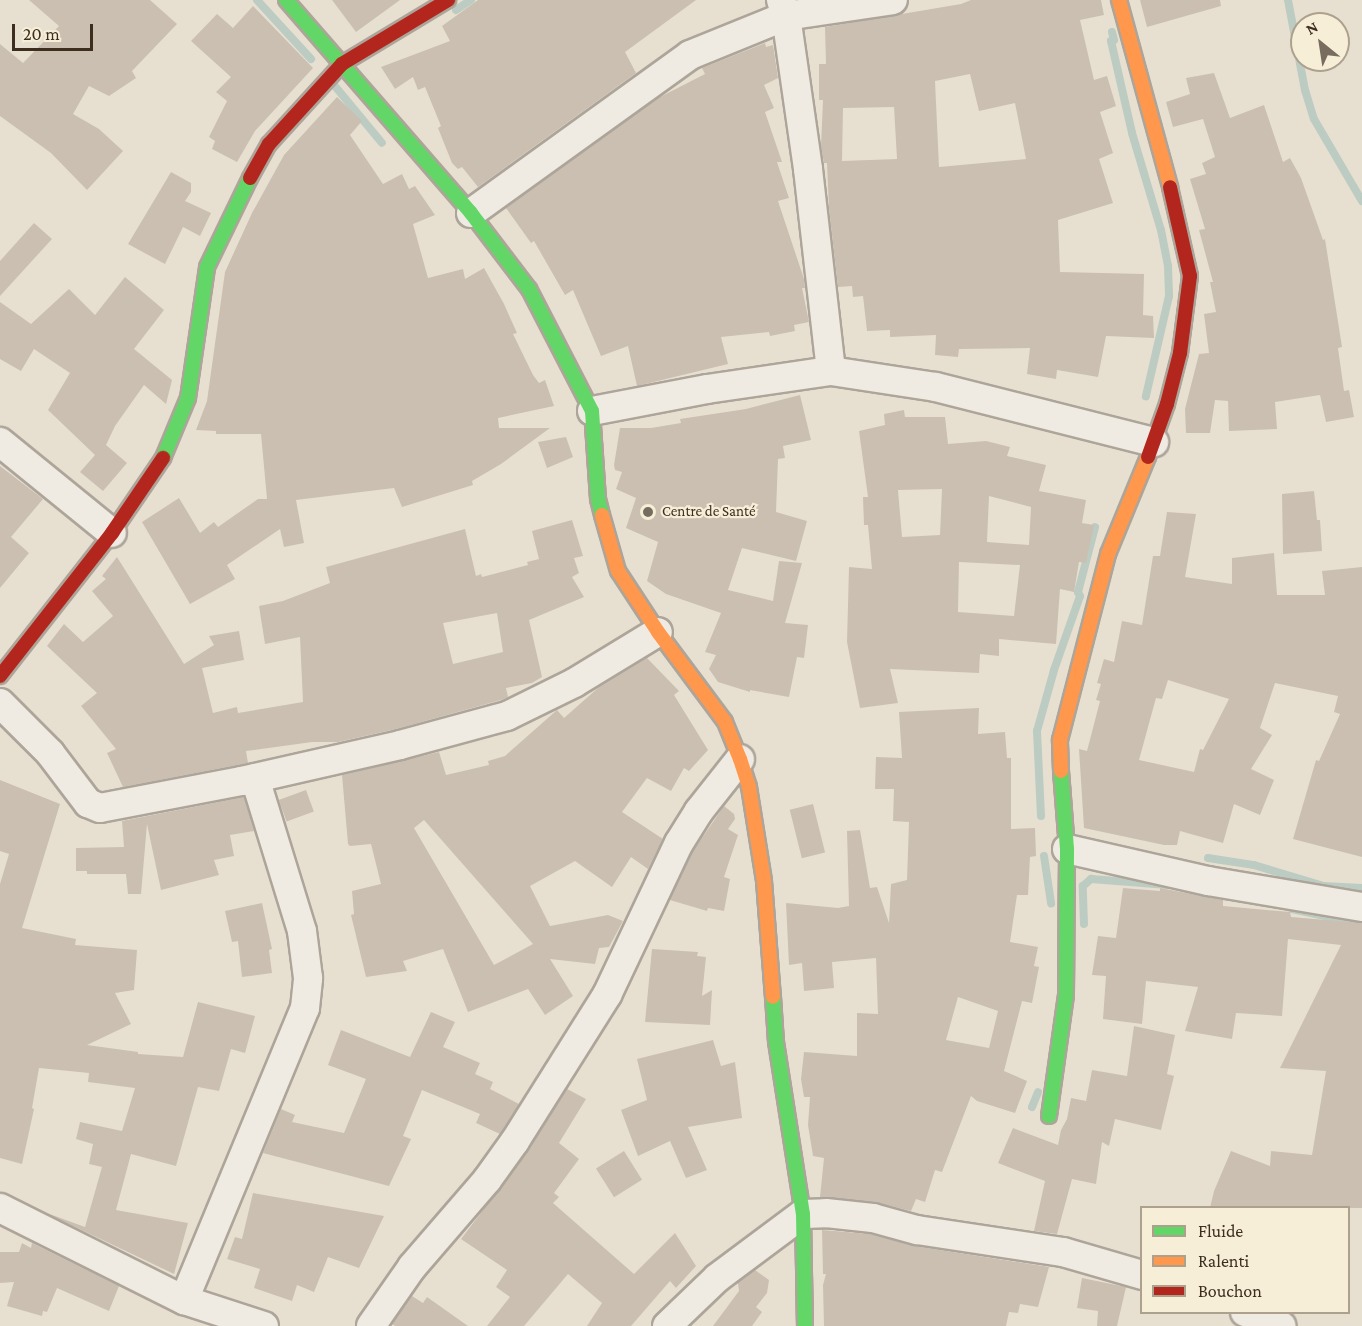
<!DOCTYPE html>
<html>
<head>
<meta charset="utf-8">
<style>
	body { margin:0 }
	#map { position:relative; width:1362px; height:1326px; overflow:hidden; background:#e7e0d1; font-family:"Crimson Pro",serif }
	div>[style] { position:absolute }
	.stream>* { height:8px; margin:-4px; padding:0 4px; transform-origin:4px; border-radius:4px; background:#bcccc2 }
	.building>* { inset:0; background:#cbbfb2; transform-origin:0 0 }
	.roads { filter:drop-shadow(2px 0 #ada599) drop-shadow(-2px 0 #ada599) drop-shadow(0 2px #ada599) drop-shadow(0 -2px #ada599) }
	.street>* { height:28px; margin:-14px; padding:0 14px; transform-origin:14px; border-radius:14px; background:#efebe3 }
	.fast>* { height:14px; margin:-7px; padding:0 7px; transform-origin:7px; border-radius:7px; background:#63d668 }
	.slow>* { height:14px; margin:-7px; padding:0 7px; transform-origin:7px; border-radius:7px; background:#ff974d }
	.jam>* { height:14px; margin:-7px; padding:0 7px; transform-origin:7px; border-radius:7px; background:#b3261e }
	.dots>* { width:16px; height:16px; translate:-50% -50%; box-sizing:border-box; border:3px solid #f7eed8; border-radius:50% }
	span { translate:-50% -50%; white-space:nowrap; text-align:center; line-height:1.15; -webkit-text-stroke:4.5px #f7eed8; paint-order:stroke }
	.poi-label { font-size:15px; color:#3d2e20 }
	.left { translate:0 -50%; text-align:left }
	.legend { position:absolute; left:1140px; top:1206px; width:210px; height:108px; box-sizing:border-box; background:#f7eed8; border:2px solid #ada18e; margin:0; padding:8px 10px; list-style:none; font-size:18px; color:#3d2e20 }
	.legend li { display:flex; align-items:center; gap:12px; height:30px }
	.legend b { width:30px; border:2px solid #ada18e }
	.north { position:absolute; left:1290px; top:12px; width:60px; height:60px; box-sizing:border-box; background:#f7eed8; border:2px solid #ada18e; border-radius:50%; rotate:330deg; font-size:16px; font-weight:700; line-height:24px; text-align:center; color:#3d2e20 }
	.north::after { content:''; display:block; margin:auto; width:21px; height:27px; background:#786c5e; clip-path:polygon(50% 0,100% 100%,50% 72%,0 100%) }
	.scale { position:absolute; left:12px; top:24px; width:81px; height:27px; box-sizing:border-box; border:3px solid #3d2e20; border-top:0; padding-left:8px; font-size:18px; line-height:21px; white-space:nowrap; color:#3d2e20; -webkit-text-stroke:4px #f7eed8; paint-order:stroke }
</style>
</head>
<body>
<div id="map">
	<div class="stream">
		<div style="left:257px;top:0;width:80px;rotate:47.5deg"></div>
		<div style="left:1288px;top:0;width:92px;rotate:79.3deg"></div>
		<div style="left:1305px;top:90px;width:30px;rotate:73deg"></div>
		<div style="left:1314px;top:119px;width:95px;rotate:59.7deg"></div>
		<div style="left:456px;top:10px;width:18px;rotate:-34deg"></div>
		<div style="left:1112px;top:32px;width:8px;rotate:76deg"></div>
		<div style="left:1114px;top:40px;width:3px;rotate:162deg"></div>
		<div style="left:1111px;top:41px;width:94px;rotate:77.1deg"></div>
		<div style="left:1132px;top:133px;width:101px;rotate:73.4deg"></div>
		<div style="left:1161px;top:230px;width:37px;rotate:79deg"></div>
		<div style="left:1168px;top:266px;width:30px;rotate:88deg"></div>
		<div style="left:1169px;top:296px;width:103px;rotate:103deg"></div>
		<div style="left:334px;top:85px;width:75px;rotate:50.4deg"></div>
		<div style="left:1041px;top:816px;width:85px;rotate:-92.7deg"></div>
		<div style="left:1037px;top:731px;width:63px;rotate:-74.4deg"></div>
		<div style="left:1054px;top:670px;width:78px;rotate:-70.6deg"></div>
		<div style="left:1080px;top:596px;width:4px;rotate:-117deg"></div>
		<div style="left:1078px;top:592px;width:67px;rotate:-75.3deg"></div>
		<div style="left:1044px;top:856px;width:48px;rotate:81.5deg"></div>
		<div style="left:1208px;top:858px;width:47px;rotate:8.7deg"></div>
		<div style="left:1254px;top:865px;width:72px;rotate:16.9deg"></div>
		<div style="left:1323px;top:886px;width:39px;rotate:3deg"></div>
		<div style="left:1292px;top:909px;width:72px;rotate:12.1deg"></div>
		<div style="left:1084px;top:924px;width:38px;rotate:-92deg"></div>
		<div style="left:1083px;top:886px;width:11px;rotate:-41deg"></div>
		<div style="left:1091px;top:879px;width:77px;rotate:4.5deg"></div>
		<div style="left:1032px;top:1107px;width:16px;rotate:-68deg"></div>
	</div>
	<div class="building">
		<div style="clip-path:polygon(29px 0,150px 0,177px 24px,132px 71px,136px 78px,109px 96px,89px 86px,73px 114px,99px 129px,123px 151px,87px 190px,51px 153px,0 116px,0 44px,23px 63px,59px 26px)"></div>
		<div style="clip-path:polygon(332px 0,400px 0,356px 32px)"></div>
		<div style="clip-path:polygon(478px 0,696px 0,625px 52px,636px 73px,478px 187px,462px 167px,458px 169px,452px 163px,438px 128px,441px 126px,425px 87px,418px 90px,413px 77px,395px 89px,381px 67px,450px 41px,442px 26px)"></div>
		<div style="clip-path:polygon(evenodd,971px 0,1101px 0,1104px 15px,1080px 20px,1094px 80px,1107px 76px,1116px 106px,1100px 112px,1113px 153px,1099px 159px,1113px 203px,1058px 220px,1060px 272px,1144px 274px,1143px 315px,1153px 316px,1154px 338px,1106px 336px,1098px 377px,1057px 370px,1056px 379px,1027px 374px,1030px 348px,959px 349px,958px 357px,935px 355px,936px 335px,890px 337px,890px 330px,867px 331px,863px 296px,853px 297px,852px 286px,838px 287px,829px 209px,827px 163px,824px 163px,821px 146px,823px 100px,819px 100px,819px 64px,826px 64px,825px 27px,961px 4px,971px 0,970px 74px,979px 111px,1015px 103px,1026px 159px,939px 167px,935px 81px,970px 74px,971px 0,894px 107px,897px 159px,842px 161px,843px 108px,894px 107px)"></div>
		<div style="clip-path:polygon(1140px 0,1220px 0,1221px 6px,1147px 27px)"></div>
		<div style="clip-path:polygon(253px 6px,313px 68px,255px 131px,237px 162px,212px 149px,215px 141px,209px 137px,227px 101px,216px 92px,231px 77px,191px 41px,217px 14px,233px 28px)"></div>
		<div style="clip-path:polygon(765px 43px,766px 47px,773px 45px,778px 78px,764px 85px,774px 108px,765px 112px,782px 162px,777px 162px,789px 198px,778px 201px,804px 279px,805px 288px,802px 288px,809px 322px,794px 325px,795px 331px,770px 336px,769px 332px,721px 337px,728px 364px,637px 386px,628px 346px,601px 356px,573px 290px,565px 295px,534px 241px,531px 243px,506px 208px,660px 97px,705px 74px,702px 68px)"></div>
		<div style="clip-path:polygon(1214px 73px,1230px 118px,1264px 105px,1283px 162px,1290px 158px,1301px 178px,1323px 240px,1325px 239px,1342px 347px,1338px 348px,1344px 391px,1349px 390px,1354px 417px,1326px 422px,1320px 395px,1275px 402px,1277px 429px,1229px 431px,1228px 401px,1215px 400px,1210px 433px,1186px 433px,1185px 409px,1199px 354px,1209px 353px,1204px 314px,1216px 312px,1210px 282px,1213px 282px,1199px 230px,1205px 229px,1190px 179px,1206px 174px,1202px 163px,1215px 157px,1203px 119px,1173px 127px,1166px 102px,1190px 94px,1186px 78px)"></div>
		<div style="clip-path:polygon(337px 97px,362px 121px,350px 135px,383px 184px,402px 174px,409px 189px,415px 186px,435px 215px,413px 224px,428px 278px,463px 269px,465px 279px,484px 268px,504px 304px,517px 333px,513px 334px,533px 375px,539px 383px,545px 380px,554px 406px,498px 418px,499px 428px,550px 428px,501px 464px,472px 481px,473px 485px,402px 507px,394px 488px,296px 500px,304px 543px,284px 547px,280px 529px,227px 565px,235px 579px,190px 604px,142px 522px,179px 498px,200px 533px,214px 522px,218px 527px,258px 499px,267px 499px,261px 434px,216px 434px,216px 431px,196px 430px,207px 401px,225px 272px,252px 213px,284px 155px)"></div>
		<div style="clip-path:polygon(171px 172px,191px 183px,191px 192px,185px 201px,211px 213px,200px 236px,183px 227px,165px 264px,128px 244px)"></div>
		<div style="clip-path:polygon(34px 223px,52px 239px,0 296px,0 261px)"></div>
		<div style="clip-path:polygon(125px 277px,164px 310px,134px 349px,172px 380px,166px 404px,144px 385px,115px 426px,106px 445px,127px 463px,103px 491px,80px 472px,95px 455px,48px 410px,70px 373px,34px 349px,21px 371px,0 359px,0 302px,31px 324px,69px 289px,95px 315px)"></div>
		<div style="clip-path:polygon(800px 395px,811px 440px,783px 446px,785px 458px,778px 459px,776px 512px,807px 521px,796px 561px,742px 548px,728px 590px,773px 601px,779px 561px,802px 563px,785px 623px,808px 625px,804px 658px,797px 657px,789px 697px,750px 690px,750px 692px,718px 682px,709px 669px,716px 655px,705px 652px,721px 613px,666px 594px,647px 581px,658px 542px,626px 528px,636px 498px,616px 489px,622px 472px,615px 470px,614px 465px,620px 428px,651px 428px,681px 423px,680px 419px,746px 409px)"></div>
		<div style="clip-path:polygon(evenodd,904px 410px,905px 417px,945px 417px,948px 444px,986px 441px,1010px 447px,1007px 456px,1046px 465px,1039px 491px,1086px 500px,1082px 523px,1094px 525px,1086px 563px,1079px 562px,1074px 592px,1060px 589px,1056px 644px,999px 639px,999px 656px,980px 654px,979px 673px,890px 669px,898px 703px,860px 708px,847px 642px,849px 567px,872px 569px,868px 525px,864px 525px,863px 497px,868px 497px,859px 431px,885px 425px,884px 414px,904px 410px,942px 489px,940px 535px,902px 537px,898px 490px,942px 489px,904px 410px,989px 496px,1031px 507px,1029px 545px,987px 542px,989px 496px,904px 410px,959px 562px,1020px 565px,1014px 616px,958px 612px,959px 562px)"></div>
		<div style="clip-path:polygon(566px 437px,573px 457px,547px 468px,538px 442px)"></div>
		<div style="clip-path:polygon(0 466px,43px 499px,11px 537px,29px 553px,0 588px)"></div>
		<div style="clip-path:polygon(1314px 491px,1317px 520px,1320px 520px,1322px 551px,1283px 554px,1282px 494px)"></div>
		<div style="clip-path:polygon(evenodd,1167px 512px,1196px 514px,1185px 577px,1232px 584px,1232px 558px,1274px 553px,1277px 595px,1325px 595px,1322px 571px,1362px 567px,1362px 857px,1293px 839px,1316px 760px,1319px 761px,1340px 714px,1334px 712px,1338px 696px,1275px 683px,1260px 728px,1272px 735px,1251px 769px,1274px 780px,1260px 815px,1234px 804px,1223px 843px,1180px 831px,1177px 845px,1164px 845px,1084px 828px,1079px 749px,1087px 751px,1100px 701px,1096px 700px,1101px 684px,1097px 683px,1104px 659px,1114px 662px,1122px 621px,1142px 625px,1153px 556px,1160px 556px,1167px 512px,1168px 680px,1229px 699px,1203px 750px,1200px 749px,1194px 772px,1139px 760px,1156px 698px,1162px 699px,1168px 680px)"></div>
		<div style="clip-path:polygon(evenodd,572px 520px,583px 556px,574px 558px,579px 573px,572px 577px,584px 597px,529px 620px,542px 677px,532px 683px,506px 688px,508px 697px,501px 700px,396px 729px,338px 742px,312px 742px,246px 751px,248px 763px,123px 787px,107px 753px,116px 749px,81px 706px,97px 693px,47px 646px,64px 624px,83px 642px,113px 616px,92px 591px,106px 579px,102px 576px,117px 557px,184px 664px,214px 645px,209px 636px,239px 631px,244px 660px,202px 668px,213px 713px,237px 707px,238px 713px,303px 702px,300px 637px,265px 644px,259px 606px,283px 601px,330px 583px,326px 567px,465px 529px,476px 576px,481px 574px,482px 577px,528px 565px,527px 562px,539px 559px,532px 531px,572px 520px,497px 613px,503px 652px,453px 664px,443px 623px,497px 613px)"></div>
		<div style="clip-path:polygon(evenodd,647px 658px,679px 691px,674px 695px,708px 750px,689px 771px,684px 768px,671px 791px,647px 778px,622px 812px,663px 839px,648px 869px,631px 857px,612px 887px,575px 861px,530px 886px,550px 926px,608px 915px,623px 921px,609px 947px,599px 948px,595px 964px,550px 959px,573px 996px,545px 1015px,528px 989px,468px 1012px,443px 949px,403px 961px,407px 971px,366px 977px,351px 915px,354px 914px,352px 891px,381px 884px,371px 844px,350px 846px,348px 844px,342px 775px,439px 752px,446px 775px,489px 765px,488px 761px,505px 756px,557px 710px,564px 718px,598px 688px,647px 658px,424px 820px,533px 944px,494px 965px,414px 828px,424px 820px)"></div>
		<div style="clip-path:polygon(evenodd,979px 708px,978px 734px,1005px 732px,1007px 758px,1011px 758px,1011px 829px,1035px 828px,1036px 856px,1030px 857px,1028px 895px,1017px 895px,1010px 942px,1038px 947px,1034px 966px,1039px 967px,1032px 1003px,1022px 1001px,1004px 1071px,1027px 1081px,1015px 1113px,977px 1101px,971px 1096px,942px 1172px,935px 1170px,925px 1202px,916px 1199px,911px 1211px,875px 1202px,820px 1197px,824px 1158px,813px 1156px,808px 1125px,810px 1097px,804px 1097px,801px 1079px,804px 1052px,857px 1056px,857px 1013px,878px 1014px,876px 958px,832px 962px,834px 988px,804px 991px,802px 963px,789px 965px,786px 903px,838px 908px,849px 906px,847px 831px,860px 830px,870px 888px,877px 887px,889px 923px,891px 884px,907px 880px,909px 822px,893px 821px,894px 789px,875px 789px,876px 757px,902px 758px,899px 712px,979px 708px,958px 997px,998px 1011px,989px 1048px,946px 1040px,958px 997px)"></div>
		<div style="clip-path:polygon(0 780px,60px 804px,22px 928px,76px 939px,75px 945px,137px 950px,134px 990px,115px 993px,131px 1024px,87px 1045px,138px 1052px,138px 1054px,183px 1057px,198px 1002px,255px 1016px,245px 1053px,231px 1049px,219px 1091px,198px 1087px,176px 1166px,131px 1154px,116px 1210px,188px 1223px,174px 1274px,44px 1212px,85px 1227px,102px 1167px,89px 1164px,93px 1144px,76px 1139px,80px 1122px,122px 1131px,135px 1088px,88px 1082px,89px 1073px,39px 1068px,32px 1108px,34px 1109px,22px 1164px,0 1158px,0 884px,9px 854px,0 851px)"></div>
		<div style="left:306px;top:790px;width:23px;height:29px;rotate:70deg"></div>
		<div style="clip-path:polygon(244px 797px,254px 831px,230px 835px,234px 856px,214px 860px,219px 875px,161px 890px,147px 824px,141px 894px,128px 894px,126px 874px,87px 874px,87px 871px,76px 871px,76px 848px,124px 847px,122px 821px)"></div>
		<div style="left:813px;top:804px;width:50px;height:24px;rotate:76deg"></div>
		<div style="clip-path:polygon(724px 806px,734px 814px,735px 819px,728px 829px,738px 835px,724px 877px,730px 879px,724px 911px,708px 908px,707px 911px,670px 900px,693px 851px)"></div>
		<div style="clip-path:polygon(1123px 888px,1160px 891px,1160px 888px,1223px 900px,1223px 906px,1290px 912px,1291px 917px,1362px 923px,1362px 1208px,1210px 1208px,1214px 1191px,1231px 1151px,1270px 1166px,1271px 1151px,1312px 1155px,1326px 1071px,1280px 1068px,1341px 945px,1288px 939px,1282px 1016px,1236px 1013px,1232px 1039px,1185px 1031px,1198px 987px,1146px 981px,1142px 1024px,1103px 1019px,1106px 976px,1092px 975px,1098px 936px,1116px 938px)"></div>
		<div style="clip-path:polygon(262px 903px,272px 949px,269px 950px,272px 973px,242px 977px,238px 941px,232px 942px,225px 911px)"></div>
		<div style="clip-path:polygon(652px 949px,698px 952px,697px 956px,706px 957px,702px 996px,712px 990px,710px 1025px,645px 1022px)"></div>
		<div style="clip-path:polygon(431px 1012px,455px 1022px,443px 1047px,480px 1063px,475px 1074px,493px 1082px,490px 1089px,519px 1104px,500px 1134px,476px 1123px,480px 1114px,422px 1090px,403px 1136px,411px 1139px,389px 1186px,263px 1153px,281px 1109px,295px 1115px,292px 1122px,344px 1133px,366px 1079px,328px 1065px,341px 1030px,410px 1057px)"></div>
		<div style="clip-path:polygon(1134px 1026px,1175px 1035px,1167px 1074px,1174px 1076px,1161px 1130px,1115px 1119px,1109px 1146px,1102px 1142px,1096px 1184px,1072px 1179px,1057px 1234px,1034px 1231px,1045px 1181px,998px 1163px,1013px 1128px,1058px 1145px,1061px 1130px,1067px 1119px,1071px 1098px,1086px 1101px,1092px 1070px,1127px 1076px)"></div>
		<div style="clip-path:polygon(713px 1040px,721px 1066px,735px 1062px,742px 1118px,688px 1127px,707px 1170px,686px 1178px,670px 1141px,638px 1156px,621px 1110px,647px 1100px,637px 1059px)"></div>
		<div style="clip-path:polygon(567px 1089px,586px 1099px,559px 1143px,579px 1159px,554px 1193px,559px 1197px,553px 1203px,634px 1274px,675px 1233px,696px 1266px,676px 1288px,670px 1281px,631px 1326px,587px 1326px,602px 1303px,568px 1274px,524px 1326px,487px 1326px,510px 1297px,496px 1287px,507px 1270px,461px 1239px,528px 1151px)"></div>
		<div style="left:624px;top:1151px;width:34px;height:33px;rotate:58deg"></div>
		<div style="clip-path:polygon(253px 1193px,384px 1216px,359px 1268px,328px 1257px,314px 1292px,297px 1285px,292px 1301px,254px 1288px,260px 1269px,227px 1259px,235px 1237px,242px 1239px)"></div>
		<div style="clip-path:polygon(822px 1230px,870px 1234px,915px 1246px,1049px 1267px,1038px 1307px,1020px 1304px,1018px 1313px,1009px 1312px,1006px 1326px,824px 1326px,823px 1285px,826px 1274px,823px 1274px)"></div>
		<div style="clip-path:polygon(22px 1243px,31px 1248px,32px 1243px,119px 1286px,109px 1311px,57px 1288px,47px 1312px,43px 1311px,42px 1316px,7px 1306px,14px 1282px,0 1283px,0 1252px,19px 1252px)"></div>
		<div style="clip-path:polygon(755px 1270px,769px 1280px,767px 1293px,756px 1307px,762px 1312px,752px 1326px,713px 1326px,739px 1291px,738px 1283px)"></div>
		<div style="clip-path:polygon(1082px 1278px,1126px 1287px,1117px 1326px,1097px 1326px,1098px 1311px,1077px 1308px)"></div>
		<div style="clip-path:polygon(412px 1296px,423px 1303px,427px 1297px,468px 1326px,395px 1326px,392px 1324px)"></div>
	</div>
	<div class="roads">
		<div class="street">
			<div style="left:781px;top:0;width:17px;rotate:73deg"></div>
			<div style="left:786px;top:16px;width:155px;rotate:81.8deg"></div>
			<div style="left:808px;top:169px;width:203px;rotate:83.5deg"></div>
			<div style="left:471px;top:213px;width:270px;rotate:-35.8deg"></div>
			<div style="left:690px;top:55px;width:104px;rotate:-22.1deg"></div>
			<div style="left:786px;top:16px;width:108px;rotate:-8.5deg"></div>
			<div style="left:592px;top:411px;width:117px;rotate:-10.8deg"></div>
			<div style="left:707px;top:389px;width:125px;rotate:-8.3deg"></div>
			<div style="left:831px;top:371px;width:106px;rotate:8.7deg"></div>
			<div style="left:936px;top:387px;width:225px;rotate:14.2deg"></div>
			<div style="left:0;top:442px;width:144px;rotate:39.1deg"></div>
			<div style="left:0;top:703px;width:71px;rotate:45deg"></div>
			<div style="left:50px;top:753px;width:63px;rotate:52.8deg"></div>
			<div style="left:88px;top:803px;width:13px;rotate:23deg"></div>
			<div style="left:100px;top:808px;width:145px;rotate:-10.8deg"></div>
			<div style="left:242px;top:781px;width:162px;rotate:-12.8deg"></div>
			<div style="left:400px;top:745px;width:111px;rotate:-15.2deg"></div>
			<div style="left:507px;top:716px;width:75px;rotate:-26.2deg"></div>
			<div style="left:574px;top:683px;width:98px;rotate:-31.3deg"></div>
			<div style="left:1067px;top:849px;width:145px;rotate:12.8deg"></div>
			<div style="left:1208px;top:881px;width:156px;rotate:9.6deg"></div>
			<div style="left:0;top:1208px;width:206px;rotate:26.6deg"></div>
			<div style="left:184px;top:1300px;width:84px;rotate:18deg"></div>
			<div style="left:184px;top:1300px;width:316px;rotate:-67.5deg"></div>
			<div style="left:305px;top:1008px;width:30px;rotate:-84deg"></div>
			<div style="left:308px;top:978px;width:47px;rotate:-97.3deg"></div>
			<div style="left:302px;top:931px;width:160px;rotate:-107.1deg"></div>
			<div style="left:1245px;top:1312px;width:39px;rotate:21deg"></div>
			<div style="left:371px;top:1326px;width:72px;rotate:-55.2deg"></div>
			<div style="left:412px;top:1267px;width:115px;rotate:-49.2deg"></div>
			<div style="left:487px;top:1180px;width:48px;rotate:-54.3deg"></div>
			<div style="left:515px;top:1141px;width:173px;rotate:-57.8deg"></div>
			<div style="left:607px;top:995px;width:168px;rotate:-64.7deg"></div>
			<div style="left:679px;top:843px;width:38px;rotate:-58deg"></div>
			<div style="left:699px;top:811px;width:66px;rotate:-51.7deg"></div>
			<div style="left:667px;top:1326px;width:69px;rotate:-43.8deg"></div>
			<div style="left:717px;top:1278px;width:107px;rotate:-36.7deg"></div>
			<div style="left:803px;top:1214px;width:23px;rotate:-2deg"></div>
			<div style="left:826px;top:1213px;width:47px;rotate:6.1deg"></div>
			<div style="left:873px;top:1218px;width:46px;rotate:15.3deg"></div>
			<div style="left:917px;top:1230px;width:148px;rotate:8.6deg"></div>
			<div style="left:1063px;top:1252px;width:82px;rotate:16.2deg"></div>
		</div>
		<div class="fast">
			<div style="left:286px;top:0;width:282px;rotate:49deg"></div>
			<div style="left:471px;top:213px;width:96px;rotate:52.7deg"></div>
			<div style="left:529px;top:289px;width:137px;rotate:62.7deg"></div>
			<div style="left:592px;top:411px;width:88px;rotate:86.1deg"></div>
			<div style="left:598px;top:499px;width:16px;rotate:76deg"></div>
			<div style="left:163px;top:458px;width:65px;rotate:-67.4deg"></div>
			<div style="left:188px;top:398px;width:132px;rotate:-81.7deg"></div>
			<div style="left:207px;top:267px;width:99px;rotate:-64.2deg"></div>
			<div style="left:773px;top:997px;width:45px;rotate:86.2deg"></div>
			<div style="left:776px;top:1042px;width:174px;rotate:81.1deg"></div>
			<div style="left:803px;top:1214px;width:112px;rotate:89deg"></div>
			<div style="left:1049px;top:1116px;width:122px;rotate:-82deg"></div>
			<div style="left:1066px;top:995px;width:146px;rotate:-89.6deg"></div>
			<div style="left:1067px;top:849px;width:78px;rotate:-94.4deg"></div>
		</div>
		<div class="slow">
			<div style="left:1119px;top:0;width:194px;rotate:74.7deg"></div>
			<div style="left:602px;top:515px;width:58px;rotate:74.1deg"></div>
			<div style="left:618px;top:571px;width:73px;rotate:56.7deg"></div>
			<div style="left:658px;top:632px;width:112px;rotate:53.3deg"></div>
			<div style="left:725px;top:722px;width:40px;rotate:68deg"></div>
			<div style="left:740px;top:759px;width:29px;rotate:72deg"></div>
			<div style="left:749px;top:787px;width:95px;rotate:80.9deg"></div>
			<div style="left:764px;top:881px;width:116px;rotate:85.6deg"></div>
			<div style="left:1061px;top:771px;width:31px;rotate:-92deg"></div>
			<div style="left:1060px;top:740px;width:192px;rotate:-75.5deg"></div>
			<div style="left:1108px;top:554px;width:105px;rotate:-67.6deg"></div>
		</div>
		<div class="jam">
			<div style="left:250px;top:178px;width:39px;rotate:-61deg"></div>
			<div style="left:269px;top:144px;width:108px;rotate:-47.6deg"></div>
			<div style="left:342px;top:64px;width:124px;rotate:-31.1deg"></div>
			<div style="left:1148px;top:457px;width:56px;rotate:-70.3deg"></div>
			<div style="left:1167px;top:404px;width:53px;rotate:-75.7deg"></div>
			<div style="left:1180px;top:353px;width:78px;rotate:-82.6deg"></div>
			<div style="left:1190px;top:276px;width:91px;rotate:-102.7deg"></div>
			<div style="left:0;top:676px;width:182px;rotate:-51.9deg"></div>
			<div style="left:112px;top:533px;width:91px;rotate:-55.8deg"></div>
		</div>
	</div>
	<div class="dots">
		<div style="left:648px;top:512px;background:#786c5e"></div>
	</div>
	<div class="poi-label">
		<span class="left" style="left:662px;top:512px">Centre de Santé</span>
	</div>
	<ul class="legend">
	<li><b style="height:8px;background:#63d668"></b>Fluide</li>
	<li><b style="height:8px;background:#ff974d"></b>Ralenti</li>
	<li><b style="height:8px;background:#b3261e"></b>Bouchon</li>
	</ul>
	<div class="north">N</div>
	<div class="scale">20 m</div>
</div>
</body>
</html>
